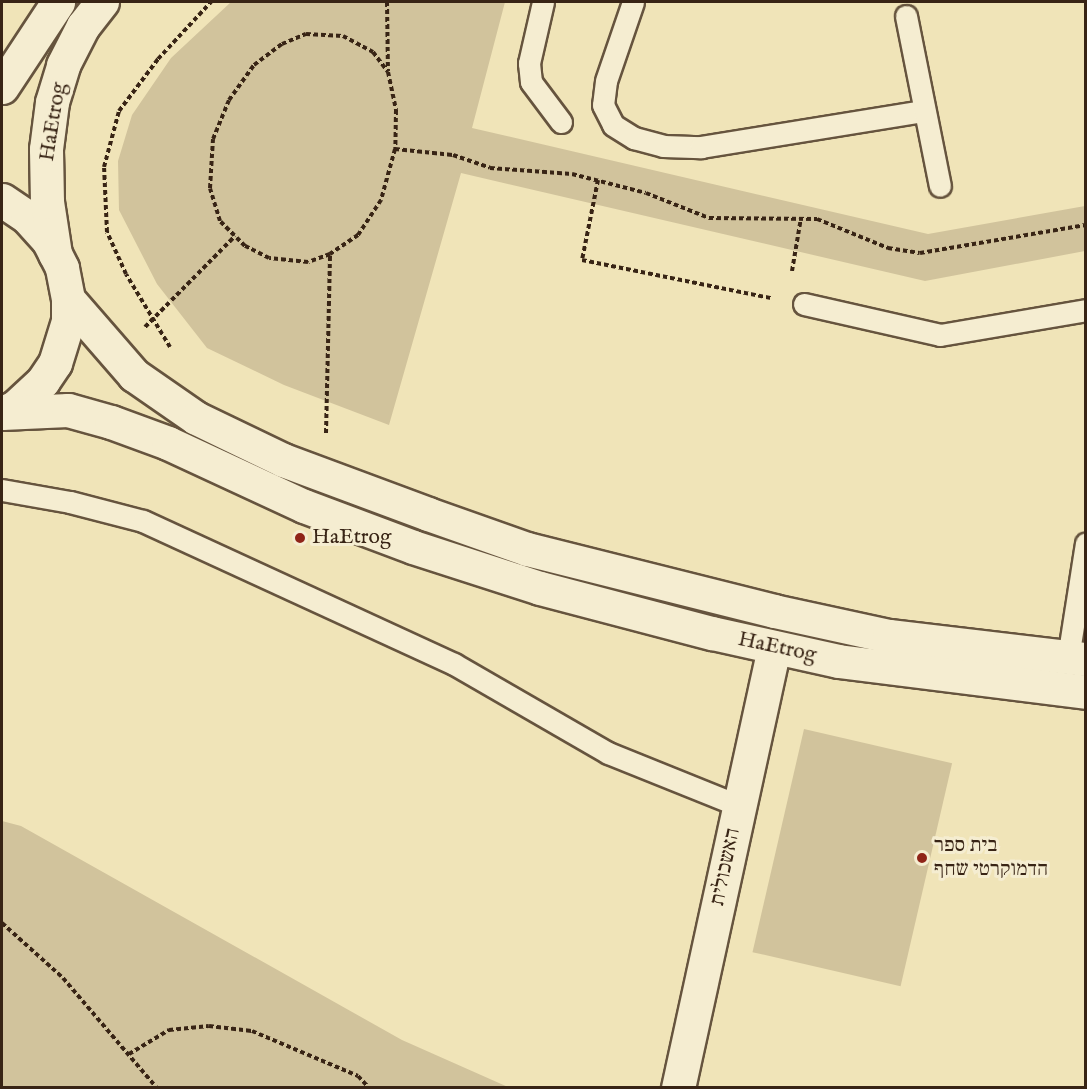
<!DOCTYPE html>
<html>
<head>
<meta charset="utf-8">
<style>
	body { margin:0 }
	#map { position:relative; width:1087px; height:1089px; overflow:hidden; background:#f0e4b8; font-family:"IM FELL English","Frank Ruhl Libre",serif }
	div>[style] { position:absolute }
	.green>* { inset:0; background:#d1c39c; transform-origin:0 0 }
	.path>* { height:4px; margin-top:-2px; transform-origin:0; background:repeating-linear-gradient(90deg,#382415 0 4.5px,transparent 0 7.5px) }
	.roads { filter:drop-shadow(2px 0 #66543e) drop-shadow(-2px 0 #66543e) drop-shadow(0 2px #66543e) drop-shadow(0 -2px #66543e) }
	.service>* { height:21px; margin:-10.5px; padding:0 10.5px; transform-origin:10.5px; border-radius:10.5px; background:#f5edd1 }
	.minor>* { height:33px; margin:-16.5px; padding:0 16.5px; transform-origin:16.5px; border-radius:16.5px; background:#f5edd1 }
	.dots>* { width:16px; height:16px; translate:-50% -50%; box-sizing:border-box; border:3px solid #f5edd1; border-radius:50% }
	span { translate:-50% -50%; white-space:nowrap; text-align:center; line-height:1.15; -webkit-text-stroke:6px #f5edd1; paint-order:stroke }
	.street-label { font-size:21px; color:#382415 }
	.poi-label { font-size:21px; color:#382415 }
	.left { translate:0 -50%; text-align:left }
	.frame { position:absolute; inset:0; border:3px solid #382415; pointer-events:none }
</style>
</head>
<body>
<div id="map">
	<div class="green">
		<div style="clip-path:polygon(231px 2px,505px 2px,472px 128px,928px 234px,1085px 206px,1085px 251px,925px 281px,461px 173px,389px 425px,284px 385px,207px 348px,157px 284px,119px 210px,118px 161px,132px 115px,171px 58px)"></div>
		<div style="left:804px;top:729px;width:152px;height:229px;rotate:13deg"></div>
		<div style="clip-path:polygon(2px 821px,21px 826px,402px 1040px,508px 1087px,2px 1087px)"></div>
	</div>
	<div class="path">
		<div style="left:387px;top:2px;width:69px;rotate:89.2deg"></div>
		<div style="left:306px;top:34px;width:37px;rotate:3deg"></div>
		<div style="left:343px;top:36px;width:34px;rotate:28deg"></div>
		<div style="left:373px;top:52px;width:25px;rotate:53deg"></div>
		<div style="left:388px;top:72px;width:39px;rotate:78deg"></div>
		<div style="left:396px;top:110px;width:39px;rotate:91deg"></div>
		<div style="left:395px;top:149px;width:53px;rotate:105.4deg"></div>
		<div style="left:381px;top:200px;width:42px;rotate:123.3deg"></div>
		<div style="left:358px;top:235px;width:34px;rotate:146deg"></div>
		<div style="left:330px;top:254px;width:23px;rotate:160deg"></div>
		<div style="left:308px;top:262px;width:39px;rotate:-174deg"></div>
		<div style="left:269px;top:258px;width:27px;rotate:-153deg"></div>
		<div style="left:245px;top:246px;width:35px;rotate:-135deg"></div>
		<div style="left:220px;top:221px;width:34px;rotate:-107deg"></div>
		<div style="left:210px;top:188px;width:49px;rotate:-86.5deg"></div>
		<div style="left:213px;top:139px;width:42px;rotate:-67.7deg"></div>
		<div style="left:229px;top:100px;width:43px;rotate:-54.5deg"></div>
		<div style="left:254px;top:65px;width:35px;rotate:-37deg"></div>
		<div style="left:282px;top:44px;width:26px;rotate:-23deg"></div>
		<div style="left:395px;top:149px;width:58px;rotate:5.9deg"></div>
		<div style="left:453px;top:155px;width:39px;rotate:19deg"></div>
		<div style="left:490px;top:168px;width:82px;rotate:4.2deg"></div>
		<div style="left:572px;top:174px;width:76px;rotate:14.4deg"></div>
		<div style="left:646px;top:193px;width:68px;rotate:21.6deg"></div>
		<div style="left:709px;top:218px;width:108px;rotate:0.5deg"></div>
		<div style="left:817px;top:219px;width:77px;rotate:22.2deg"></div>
		<div style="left:888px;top:248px;width:32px;rotate:9deg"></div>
		<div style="left:920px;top:253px;width:168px;rotate:-9.6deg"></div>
		<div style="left:598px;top:180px;width:82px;rotate:101.3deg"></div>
		<div style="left:582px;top:260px;width:193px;rotate:11.4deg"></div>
		<div style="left:792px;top:271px;width:54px;rotate:-80.4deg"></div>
		<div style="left:145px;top:327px;width:128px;rotate:-45.3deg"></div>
		<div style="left:170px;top:347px;width:85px;rotate:-121.1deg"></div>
		<div style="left:126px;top:274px;width:46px;rotate:-114.3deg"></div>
		<div style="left:107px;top:232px;width:65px;rotate:-92.6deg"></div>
		<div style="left:104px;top:167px;width:58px;rotate:-75deg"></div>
		<div style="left:119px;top:111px;width:65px;rotate:-53.1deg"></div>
		<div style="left:158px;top:59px;width:78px;rotate:-47.1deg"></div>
		<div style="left:326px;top:433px;width:179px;rotate:-88.7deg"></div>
		<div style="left:2px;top:923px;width:82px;rotate:42deg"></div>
		<div style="left:63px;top:978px;width:145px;rotate:49.5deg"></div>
		<div style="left:129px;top:1054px;width:47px;rotate:-31deg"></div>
		<div style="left:169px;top:1030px;width:40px;rotate:-5.7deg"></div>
		<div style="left:209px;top:1026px;width:43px;rotate:6.6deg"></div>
		<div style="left:252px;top:1031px;width:115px;rotate:23deg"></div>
		<div style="left:358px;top:1076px;width:16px;rotate:47deg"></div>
	</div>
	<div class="roads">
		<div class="service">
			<div style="left:543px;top:2px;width:63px;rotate:102.9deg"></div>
			<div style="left:529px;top:63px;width:19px;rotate:84deg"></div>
			<div style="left:531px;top:82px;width:50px;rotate:53.1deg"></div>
			<div style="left:633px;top:2px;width:83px;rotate:108.9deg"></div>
			<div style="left:606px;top:81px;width:24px;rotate:97deg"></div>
			<div style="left:603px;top:105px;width:22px;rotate:63deg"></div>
			<div style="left:613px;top:125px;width:25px;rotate:32deg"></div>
			<div style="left:634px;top:138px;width:30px;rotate:15deg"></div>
			<div style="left:663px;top:146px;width:38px;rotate:2deg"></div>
			<div style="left:701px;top:147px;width:226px;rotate:-9.2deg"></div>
			<div style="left:906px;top:16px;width:173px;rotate:78.7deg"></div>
			<div style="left:804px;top:304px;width:139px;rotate:12.8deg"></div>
			<div style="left:940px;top:335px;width:148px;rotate:-9.7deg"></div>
			<div style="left:2px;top:490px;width:69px;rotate:10deg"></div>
			<div style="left:70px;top:502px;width:75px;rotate:14.6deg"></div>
			<div style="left:143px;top:521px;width:342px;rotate:24.7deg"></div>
			<div style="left:454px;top:664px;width:178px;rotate:30deg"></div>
			<div style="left:608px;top:753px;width:142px;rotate:21.9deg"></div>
			<div style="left:1068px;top:658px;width:116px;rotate:-81.1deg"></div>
		</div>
		<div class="minor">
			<div style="left:2px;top:87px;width:102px;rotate:-56.6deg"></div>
			<div style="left:2px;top:200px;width:30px;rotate:34deg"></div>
			<div style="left:27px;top:217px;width:31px;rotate:48deg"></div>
			<div style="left:48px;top:240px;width:31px;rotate:63deg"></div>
			<div style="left:62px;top:268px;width:32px;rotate:79deg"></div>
			<div style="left:68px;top:299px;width:22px;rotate:90deg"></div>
			<div style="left:68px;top:321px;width:44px;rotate:107.2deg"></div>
			<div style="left:55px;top:363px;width:22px;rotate:124deg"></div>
			<div style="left:43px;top:381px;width:38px;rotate:137deg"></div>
			<div style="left:15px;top:407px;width:14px;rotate:155deg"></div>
			<div style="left:55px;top:254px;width:53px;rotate:-98.7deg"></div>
			<div style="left:47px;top:202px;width:53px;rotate:-91.1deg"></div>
			<div style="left:46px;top:149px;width:47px;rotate:-82.7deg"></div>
			<div style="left:52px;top:102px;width:39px;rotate:-73deg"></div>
			<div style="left:63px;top:65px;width:44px;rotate:-62.9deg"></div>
			<div style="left:83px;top:26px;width:31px;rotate:-52deg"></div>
			<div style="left:68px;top:299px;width:101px;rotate:49deg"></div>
			<div style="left:134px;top:375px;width:75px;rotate:34.7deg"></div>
			<div style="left:196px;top:418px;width:97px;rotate:25.8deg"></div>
			<div style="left:283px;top:460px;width:155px;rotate:20.4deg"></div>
			<div style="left:428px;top:514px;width:105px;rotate:19.5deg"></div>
			<div style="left:527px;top:549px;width:255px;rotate:14.1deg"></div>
			<div style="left:774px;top:611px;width:118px;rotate:12.3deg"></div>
			<div style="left:889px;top:636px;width:198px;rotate:6.7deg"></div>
			<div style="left:2px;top:413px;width:66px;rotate:-2.6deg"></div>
			<div style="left:68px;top:410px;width:45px;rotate:15.6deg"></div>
			<div style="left:111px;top:422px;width:61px;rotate:20.2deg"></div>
			<div style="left:168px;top:443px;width:150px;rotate:24.9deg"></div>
			<div style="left:304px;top:506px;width:116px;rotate:20.6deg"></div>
			<div style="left:413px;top:547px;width:133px;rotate:17.9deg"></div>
			<div style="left:540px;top:588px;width:178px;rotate:14.7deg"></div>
			<div style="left:712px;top:633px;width:129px;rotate:12.5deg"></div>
			<div style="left:838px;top:661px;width:250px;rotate:7.1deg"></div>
			<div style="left:678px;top:1088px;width:451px;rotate:-77.7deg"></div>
		</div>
	</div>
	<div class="dots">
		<div style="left:300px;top:538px;background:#8f2418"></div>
		<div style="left:922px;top:858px;background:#8f2418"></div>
	</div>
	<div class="street-label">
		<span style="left:54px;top:122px;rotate:-81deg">HaEtrog</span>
		<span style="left:777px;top:648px;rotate:12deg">HaEtrog</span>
		<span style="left:726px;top:867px;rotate:-78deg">האשכולית</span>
	</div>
	<div class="poi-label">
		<span class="left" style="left:312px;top:538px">HaEtrog</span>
		<span class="left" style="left:934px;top:858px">בית ספר<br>הדמוקרטי שחף</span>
	</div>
	<div class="frame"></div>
</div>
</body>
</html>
